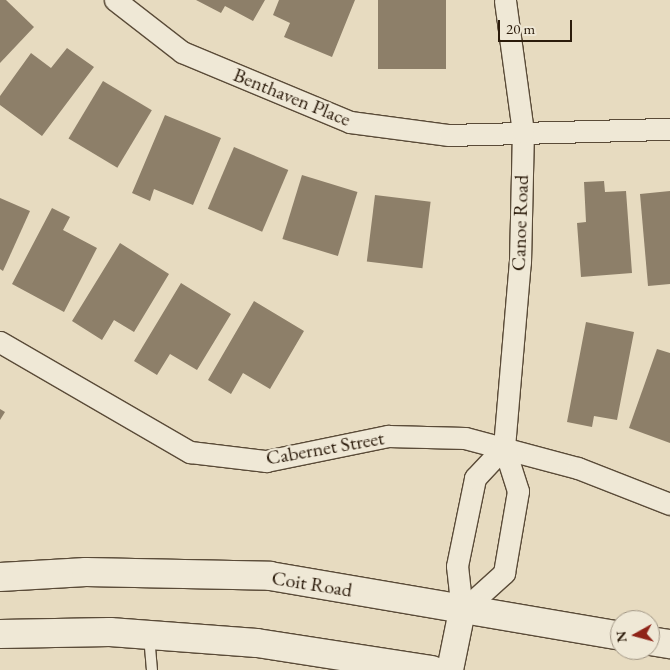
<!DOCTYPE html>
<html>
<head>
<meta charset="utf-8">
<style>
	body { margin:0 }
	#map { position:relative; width:670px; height:670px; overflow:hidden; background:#e7dbc0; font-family:"EB Garamond",serif }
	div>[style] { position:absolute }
	.building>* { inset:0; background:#8d7f69; transform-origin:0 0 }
	.roads { filter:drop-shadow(1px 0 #5a4b38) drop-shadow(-1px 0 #5a4b38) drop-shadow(0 1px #5a4b38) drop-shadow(0 -1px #5a4b38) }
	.service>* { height:10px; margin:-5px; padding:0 5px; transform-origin:5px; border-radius:5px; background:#efe8d6 }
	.minor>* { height:21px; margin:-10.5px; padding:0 10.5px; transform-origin:10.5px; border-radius:10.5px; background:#efe8d6 }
	.tertiary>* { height:26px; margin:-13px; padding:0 13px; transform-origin:13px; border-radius:13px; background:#efe8d6 }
	.secondary>* { height:28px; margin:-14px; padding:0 14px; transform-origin:14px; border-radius:14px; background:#efe8d6 }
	span { translate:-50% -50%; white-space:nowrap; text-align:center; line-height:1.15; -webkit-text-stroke:4.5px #efe8d6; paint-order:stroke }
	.street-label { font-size:20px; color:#2b1b0b }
	.north { position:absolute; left:610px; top:610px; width:50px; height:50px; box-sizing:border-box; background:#efe8d6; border:1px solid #a19685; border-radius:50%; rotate:263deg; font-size:14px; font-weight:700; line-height:20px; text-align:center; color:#2b1b0b }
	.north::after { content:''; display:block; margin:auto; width:18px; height:22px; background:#8f2418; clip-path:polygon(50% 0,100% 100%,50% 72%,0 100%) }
	.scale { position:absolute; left:498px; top:20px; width:74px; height:22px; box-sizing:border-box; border:2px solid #2b1b0b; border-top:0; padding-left:6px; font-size:15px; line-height:18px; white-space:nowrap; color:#2b1b0b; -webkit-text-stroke:4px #efe8d6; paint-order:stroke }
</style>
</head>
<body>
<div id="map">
	<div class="building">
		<div style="clip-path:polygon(0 0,6px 0,34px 27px,0 63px)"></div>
		<div style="clip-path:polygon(196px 0,265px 0,253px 21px,225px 6px,221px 13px)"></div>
		<div style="clip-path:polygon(279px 0,355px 0,332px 57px,284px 37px,290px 23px,273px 15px)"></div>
		<div style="left:378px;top:0;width:68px;height:69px"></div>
		<div style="clip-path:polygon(67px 48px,94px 67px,42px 136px,0 105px,0 96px,31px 53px,51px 68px)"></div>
		<div style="left:103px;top:81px;width:57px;height:67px;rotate:31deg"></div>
		<div style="clip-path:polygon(165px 115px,221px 138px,193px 205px,154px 189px,150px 201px,132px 193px)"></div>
		<div style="left:234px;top:147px;width:59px;height:67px;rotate:23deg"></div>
		<div style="left:302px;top:175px;width:58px;height:67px;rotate:17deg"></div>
		<div style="clip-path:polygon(604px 181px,605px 192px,626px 191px,632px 273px,581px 277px,577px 223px,586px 222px,584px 182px)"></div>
		<div style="clip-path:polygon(670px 191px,670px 284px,648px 286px,640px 194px)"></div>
		<div style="left:375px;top:195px;width:56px;height:67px;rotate:7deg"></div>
		<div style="clip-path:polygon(0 198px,30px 211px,3px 271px,0 269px)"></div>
		<div style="clip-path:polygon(52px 208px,70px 217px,63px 230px,97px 248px,64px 312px,12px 284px)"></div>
		<div style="clip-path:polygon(120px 243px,169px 274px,134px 332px,114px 320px,102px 340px,72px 321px)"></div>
		<div style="clip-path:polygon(181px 283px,231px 314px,197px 370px,170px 354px,157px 375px,134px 361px)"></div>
		<div style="clip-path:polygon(254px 301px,304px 331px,270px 389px,243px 373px,231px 394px,208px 380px)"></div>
		<div style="clip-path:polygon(586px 322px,634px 332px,617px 420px,594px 416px,592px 427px,567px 422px)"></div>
		<div style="clip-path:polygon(657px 349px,670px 353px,670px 443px,629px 428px)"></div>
		<div style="clip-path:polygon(0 409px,5px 412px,0 420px)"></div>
	</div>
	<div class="roads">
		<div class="service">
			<div style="left:149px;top:636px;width:34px;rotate:85deg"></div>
		</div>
		<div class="minor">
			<div style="left:115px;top:0;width:85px;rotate:37.8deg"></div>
			<div style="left:182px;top:52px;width:182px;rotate:22.6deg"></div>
			<div style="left:350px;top:122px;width:100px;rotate:7.5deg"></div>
			<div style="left:449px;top:135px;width:221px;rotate:-1.6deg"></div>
			<div style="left:0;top:342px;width:220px;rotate:30.1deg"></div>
			<div style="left:190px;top:452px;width:77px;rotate:6.8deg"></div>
			<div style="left:266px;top:461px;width:125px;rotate:-11.6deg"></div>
			<div style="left:388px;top:436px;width:77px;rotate:1.5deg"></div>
			<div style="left:465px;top:438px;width:117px;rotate:14.9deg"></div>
			<div style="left:578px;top:468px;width:99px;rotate:21.4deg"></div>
			<div style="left:462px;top:611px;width:57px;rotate:-42.1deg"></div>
			<div style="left:504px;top:573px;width:83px;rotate:-80.3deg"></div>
			<div style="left:518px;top:491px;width:46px;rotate:-107.7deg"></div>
			<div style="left:504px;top:447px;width:186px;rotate:-85.1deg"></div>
			<div style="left:520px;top:262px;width:130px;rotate:-88.7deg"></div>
			<div style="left:523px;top:132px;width:133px;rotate:-97.8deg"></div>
			<div style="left:462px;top:611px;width:45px;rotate:-96.3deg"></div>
			<div style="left:457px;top:566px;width:90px;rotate:-78.4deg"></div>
			<div style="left:475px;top:478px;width:42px;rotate:-46.9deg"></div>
		</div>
		<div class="tertiary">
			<div style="left:450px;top:670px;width:60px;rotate:-78.5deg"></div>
		</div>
		<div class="secondary">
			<div style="left:0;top:577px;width:86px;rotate:-3.3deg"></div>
			<div style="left:86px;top:572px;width:184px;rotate:1.2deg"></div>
			<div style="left:270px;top:576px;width:355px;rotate:9.7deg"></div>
			<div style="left:0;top:634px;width:110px;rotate:-1deg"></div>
			<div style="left:110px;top:632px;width:147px;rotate:4.3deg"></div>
			<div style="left:257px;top:643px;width:177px;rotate:8.8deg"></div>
			<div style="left:650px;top:641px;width:20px;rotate:9deg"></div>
		</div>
	</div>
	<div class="street-label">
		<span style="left:292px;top:97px;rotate:22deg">Benthaven Place</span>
		<span style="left:520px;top:223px;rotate:-88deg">Canoe Road</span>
		<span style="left:325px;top:448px;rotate:-10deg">Cabernet Street</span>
		<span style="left:312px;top:584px;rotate:9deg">Coit Road</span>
	</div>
	<div class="north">N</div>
	<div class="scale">20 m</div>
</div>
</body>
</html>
